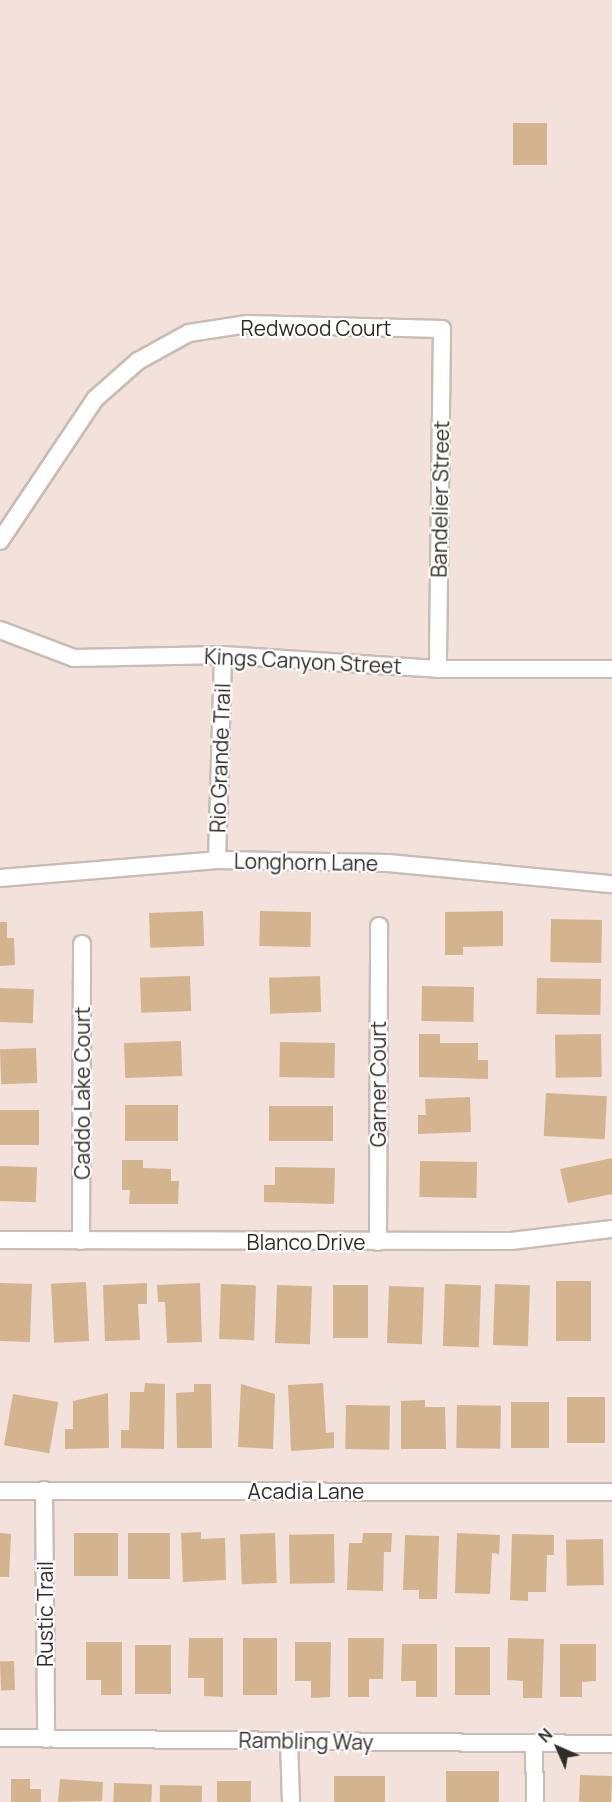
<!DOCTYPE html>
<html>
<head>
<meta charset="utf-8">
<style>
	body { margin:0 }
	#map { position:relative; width:612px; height:1802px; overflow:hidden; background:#f2e2db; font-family:Manrope,sans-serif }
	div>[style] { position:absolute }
	.building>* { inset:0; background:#d4b38f; transform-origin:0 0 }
	.roads { filter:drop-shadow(2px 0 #cabbb4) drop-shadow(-2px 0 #cabbb4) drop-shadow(0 2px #cabbb4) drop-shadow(0 -2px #cabbb4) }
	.street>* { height:16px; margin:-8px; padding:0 8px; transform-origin:8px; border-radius:8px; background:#fff }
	span { translate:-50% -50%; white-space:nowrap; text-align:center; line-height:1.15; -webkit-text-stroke:4.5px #fff; paint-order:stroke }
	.street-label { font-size:21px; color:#312b28 }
	.north { position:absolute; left:528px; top:1718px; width:60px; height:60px; -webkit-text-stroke:4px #fff; paint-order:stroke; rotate:315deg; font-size:16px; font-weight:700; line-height:24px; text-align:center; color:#312b28 }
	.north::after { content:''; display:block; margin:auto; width:21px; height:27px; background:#312b28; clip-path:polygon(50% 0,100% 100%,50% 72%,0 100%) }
</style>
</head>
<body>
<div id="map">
	<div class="building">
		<div style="left:513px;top:123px;width:34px;height:42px"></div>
		<div style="left:203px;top:911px;width:35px;height:54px;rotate:88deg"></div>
		<div style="left:260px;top:911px;width:51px;height:35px;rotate:1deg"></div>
		<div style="clip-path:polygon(503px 911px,503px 946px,463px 947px,463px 955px,445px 955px,445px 912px)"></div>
		<div style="left:551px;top:919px;width:51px;height:43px;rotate:1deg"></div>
		<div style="clip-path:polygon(0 922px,7px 922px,7px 938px,14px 938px,15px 965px,0 966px)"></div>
		<div style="left:190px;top:976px;width:35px;height:50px;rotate:88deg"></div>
		<div style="left:320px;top:976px;width:36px;height:51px;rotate:88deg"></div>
		<div style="left:537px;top:978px;width:64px;height:36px;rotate:1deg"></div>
		<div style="left:422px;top:986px;width:52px;height:35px;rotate:1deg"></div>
		<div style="left:0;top:988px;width:34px;height:34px;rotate:2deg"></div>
		<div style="clip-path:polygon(419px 1034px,440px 1034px,440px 1043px,478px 1043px,478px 1060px,488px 1060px,488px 1079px,419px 1077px)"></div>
		<div style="left:601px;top:1034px;width:43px;height:46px;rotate:89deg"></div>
		<div style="left:181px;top:1041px;width:35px;height:57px;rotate:88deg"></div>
		<div style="left:280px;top:1042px;width:55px;height:35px;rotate:1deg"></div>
		<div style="left:36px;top:1048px;width:35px;height:36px;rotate:88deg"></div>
		<div style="left:546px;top:1093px;width:61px;height:43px;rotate:3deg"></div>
		<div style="clip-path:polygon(470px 1097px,471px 1132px,418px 1134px,418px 1115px,426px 1115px,425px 1099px)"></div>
		<div style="left:178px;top:1105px;width:36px;height:53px;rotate:90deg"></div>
		<div style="left:333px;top:1106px;width:35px;height:64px;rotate:90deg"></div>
		<div style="left:0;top:1110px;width:39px;height:35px"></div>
		<div style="clip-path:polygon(612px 1158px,612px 1194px,568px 1203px,560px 1169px)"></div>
		<div style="clip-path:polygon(122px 1160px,143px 1160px,143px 1168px,171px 1169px,171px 1181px,179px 1181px,178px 1204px,129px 1204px,130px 1190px,122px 1190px)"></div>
		<div style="left:420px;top:1161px;width:57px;height:36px;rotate:1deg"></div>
		<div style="left:0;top:1166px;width:37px;height:35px;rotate:2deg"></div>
		<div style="clip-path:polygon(275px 1167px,335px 1168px,334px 1204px,264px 1202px,264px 1185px,275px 1185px)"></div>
		<div style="left:556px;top:1281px;width:35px;height:60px"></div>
		<div style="left:86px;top:1282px;width:59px;height:35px;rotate:87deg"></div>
		<div style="left:0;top:1283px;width:32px;height:58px;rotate:2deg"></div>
		<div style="clip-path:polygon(147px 1283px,147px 1304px,138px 1304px,140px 1340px,105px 1341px,103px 1285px)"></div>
		<div style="clip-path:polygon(200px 1283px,202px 1342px,167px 1343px,165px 1302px,158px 1302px,157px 1285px)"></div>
		<div style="left:221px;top:1284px;width:35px;height:55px;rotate:2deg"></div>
		<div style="left:445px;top:1284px;width:36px;height:62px;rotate:2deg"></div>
		<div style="left:495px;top:1284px;width:35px;height:61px;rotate:2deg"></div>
		<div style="left:277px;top:1285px;width:35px;height:58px;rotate:2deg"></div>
		<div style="left:333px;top:1285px;width:35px;height:53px"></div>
		<div style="left:389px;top:1286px;width:35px;height:57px;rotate:2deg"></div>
		<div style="clip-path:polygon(145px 1383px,165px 1384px,164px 1449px,121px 1448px,121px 1430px,129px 1430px,130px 1392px,144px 1392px)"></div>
		<div style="clip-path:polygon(323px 1383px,326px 1433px,334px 1432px,334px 1448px,291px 1451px,288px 1385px)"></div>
		<div style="clip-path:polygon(194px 1384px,211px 1384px,212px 1448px,177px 1448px,176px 1393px,194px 1392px)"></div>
		<div style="clip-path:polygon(241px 1384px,275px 1394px,273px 1449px,238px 1447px)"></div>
		<div style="clip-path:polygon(108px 1393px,109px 1448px,65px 1449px,65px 1429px,73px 1429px,73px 1401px)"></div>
		<div style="left:13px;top:1394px;width:46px;height:52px;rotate:10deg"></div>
		<div style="left:605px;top:1397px;width:46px;height:38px;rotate:90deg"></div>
		<div style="clip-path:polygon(425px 1400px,425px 1407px,445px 1407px,446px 1449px,401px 1449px,401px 1401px)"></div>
		<div style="left:511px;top:1402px;width:38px;height:46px"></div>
		<div style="left:346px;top:1405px;width:44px;height:44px;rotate:1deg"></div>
		<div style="left:457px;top:1405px;width:44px;height:43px;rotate:1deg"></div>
		<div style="clip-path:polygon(201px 1532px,201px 1539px,225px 1538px,226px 1580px,183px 1582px,181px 1533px)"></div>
		<div style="clip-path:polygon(0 1533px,11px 1534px,9px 1577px,0 1577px)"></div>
		<div style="left:118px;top:1533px;width:43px;height:44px;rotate:90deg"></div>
		<div style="left:170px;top:1533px;width:46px;height:42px;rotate:90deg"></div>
		<div style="left:275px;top:1533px;width:50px;height:35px;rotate:88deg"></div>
		<div style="clip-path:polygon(363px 1533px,392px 1533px,391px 1552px,384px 1552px,383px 1591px,347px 1590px,349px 1543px,362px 1543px)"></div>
		<div style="clip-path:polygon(457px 1533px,500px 1535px,499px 1554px,492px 1553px,490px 1594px,455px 1593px)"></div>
		<div style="left:334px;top:1534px;width:49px;height:45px;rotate:89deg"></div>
		<div style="clip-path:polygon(512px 1534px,554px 1535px,554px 1555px,547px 1555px,546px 1592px,528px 1592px,528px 1601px,510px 1600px)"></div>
		<div style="clip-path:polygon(405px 1535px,439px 1536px,437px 1599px,419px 1599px,419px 1590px,403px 1590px)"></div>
		<div style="left:603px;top:1539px;width:46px;height:37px;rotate:89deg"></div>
		<div style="clip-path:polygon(189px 1638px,223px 1638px,223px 1697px,204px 1696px,204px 1678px,188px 1678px)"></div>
		<div style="left:243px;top:1638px;width:34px;height:57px"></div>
		<div style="clip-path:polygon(348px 1638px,384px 1638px,383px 1679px,369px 1679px,369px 1697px,348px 1697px)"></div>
		<div style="clip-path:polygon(508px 1638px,544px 1639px,542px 1698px,523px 1698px,523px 1681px,507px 1680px)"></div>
		<div style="clip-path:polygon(86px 1642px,122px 1642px,122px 1695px,101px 1695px,101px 1680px,86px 1680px)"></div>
		<div style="clip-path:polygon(295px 1642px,331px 1642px,330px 1697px,311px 1698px,311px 1681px,295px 1681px)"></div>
		<div style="clip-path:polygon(402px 1644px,437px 1644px,437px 1697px,416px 1697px,416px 1681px,401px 1681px)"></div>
		<div style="clip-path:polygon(560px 1644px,596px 1644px,596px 1681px,582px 1682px,582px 1697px,560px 1697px)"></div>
		<div style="left:135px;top:1645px;width:36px;height:49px"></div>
		<div style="left:455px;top:1647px;width:35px;height:48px"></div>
		<div style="left:14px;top:1661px;width:29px;height:14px;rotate:88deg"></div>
		<div style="left:446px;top:1771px;width:53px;height:31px"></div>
		<div style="left:580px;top:1775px;width:32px;height:27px;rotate:2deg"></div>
		<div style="left:334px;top:1776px;width:51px;height:26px"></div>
		<div style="clip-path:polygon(11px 1779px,30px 1779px,30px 1789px,41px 1789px,41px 1802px,11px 1802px)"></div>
		<div style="clip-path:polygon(60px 1779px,103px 1782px,102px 1801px,58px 1802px)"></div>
		<div style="left:217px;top:1781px;width:34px;height:21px"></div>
		<div style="left:114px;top:1783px;width:38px;height:19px;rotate:2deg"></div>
		<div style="left:160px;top:1785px;width:42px;height:17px;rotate:1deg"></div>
	</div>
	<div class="roads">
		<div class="street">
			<div style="left:0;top:541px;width:171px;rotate:-56.2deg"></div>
			<div style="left:95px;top:399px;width:57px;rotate:-41.5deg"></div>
			<div style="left:138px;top:361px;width:58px;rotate:-28.8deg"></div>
			<div style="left:189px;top:333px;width:59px;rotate:-8.8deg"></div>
			<div style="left:247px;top:324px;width:195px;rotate:1.5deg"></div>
			<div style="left:442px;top:329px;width:340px;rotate:90.7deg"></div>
			<div style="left:0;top:630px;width:79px;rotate:20.7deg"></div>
			<div style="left:74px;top:658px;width:149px;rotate:-1.2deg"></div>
			<div style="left:223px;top:655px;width:215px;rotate:3.7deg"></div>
			<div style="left:438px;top:669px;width:174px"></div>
			<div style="left:217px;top:860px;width:205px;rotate:-88.3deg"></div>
			<div style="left:0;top:878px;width:218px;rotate:-4.7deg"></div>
			<div style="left:217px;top:860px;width:171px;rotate:1deg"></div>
			<div style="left:388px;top:863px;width:225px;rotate:5.4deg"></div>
			<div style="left:0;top:1240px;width:511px;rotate:0.11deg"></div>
			<div style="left:511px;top:1241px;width:102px;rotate:-6.8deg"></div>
			<div style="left:81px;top:1241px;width:297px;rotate:-89.8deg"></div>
			<div style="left:378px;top:1242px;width:316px;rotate:-89.8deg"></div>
			<div style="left:44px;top:1490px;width:249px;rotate:89.5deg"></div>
			<div style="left:0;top:1491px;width:612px;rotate:0.09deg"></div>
			<div style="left:0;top:1738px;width:612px;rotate:0.56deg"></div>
			<div style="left:289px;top:1741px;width:61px;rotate:88.1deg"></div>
			<div style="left:534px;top:1743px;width:59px;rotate:89deg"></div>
		</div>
	</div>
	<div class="street-label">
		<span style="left:316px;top:328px">Redwood Court</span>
		<span style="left:440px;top:499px;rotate:-89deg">Bandelier Street</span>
		<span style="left:303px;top:661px;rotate:3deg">Kings Canyon Street</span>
		<span style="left:220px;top:758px;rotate:-88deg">Rio Grande Trail</span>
		<span style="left:306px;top:862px;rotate:1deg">Longhorn Lane</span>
		<span style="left:378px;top:1084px;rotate:-90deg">Garner Court</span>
		<span style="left:82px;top:1093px;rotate:-90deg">Caddo Lake Court</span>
		<span style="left:306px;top:1242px">Blanco Drive</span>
		<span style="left:306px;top:1491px">Acadia Lane</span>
		<span style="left:45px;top:1614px;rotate:-90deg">Rustic Trail</span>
		<span style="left:306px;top:1741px;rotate:1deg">Rambling Way</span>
	</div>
	<div class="north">N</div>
</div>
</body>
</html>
